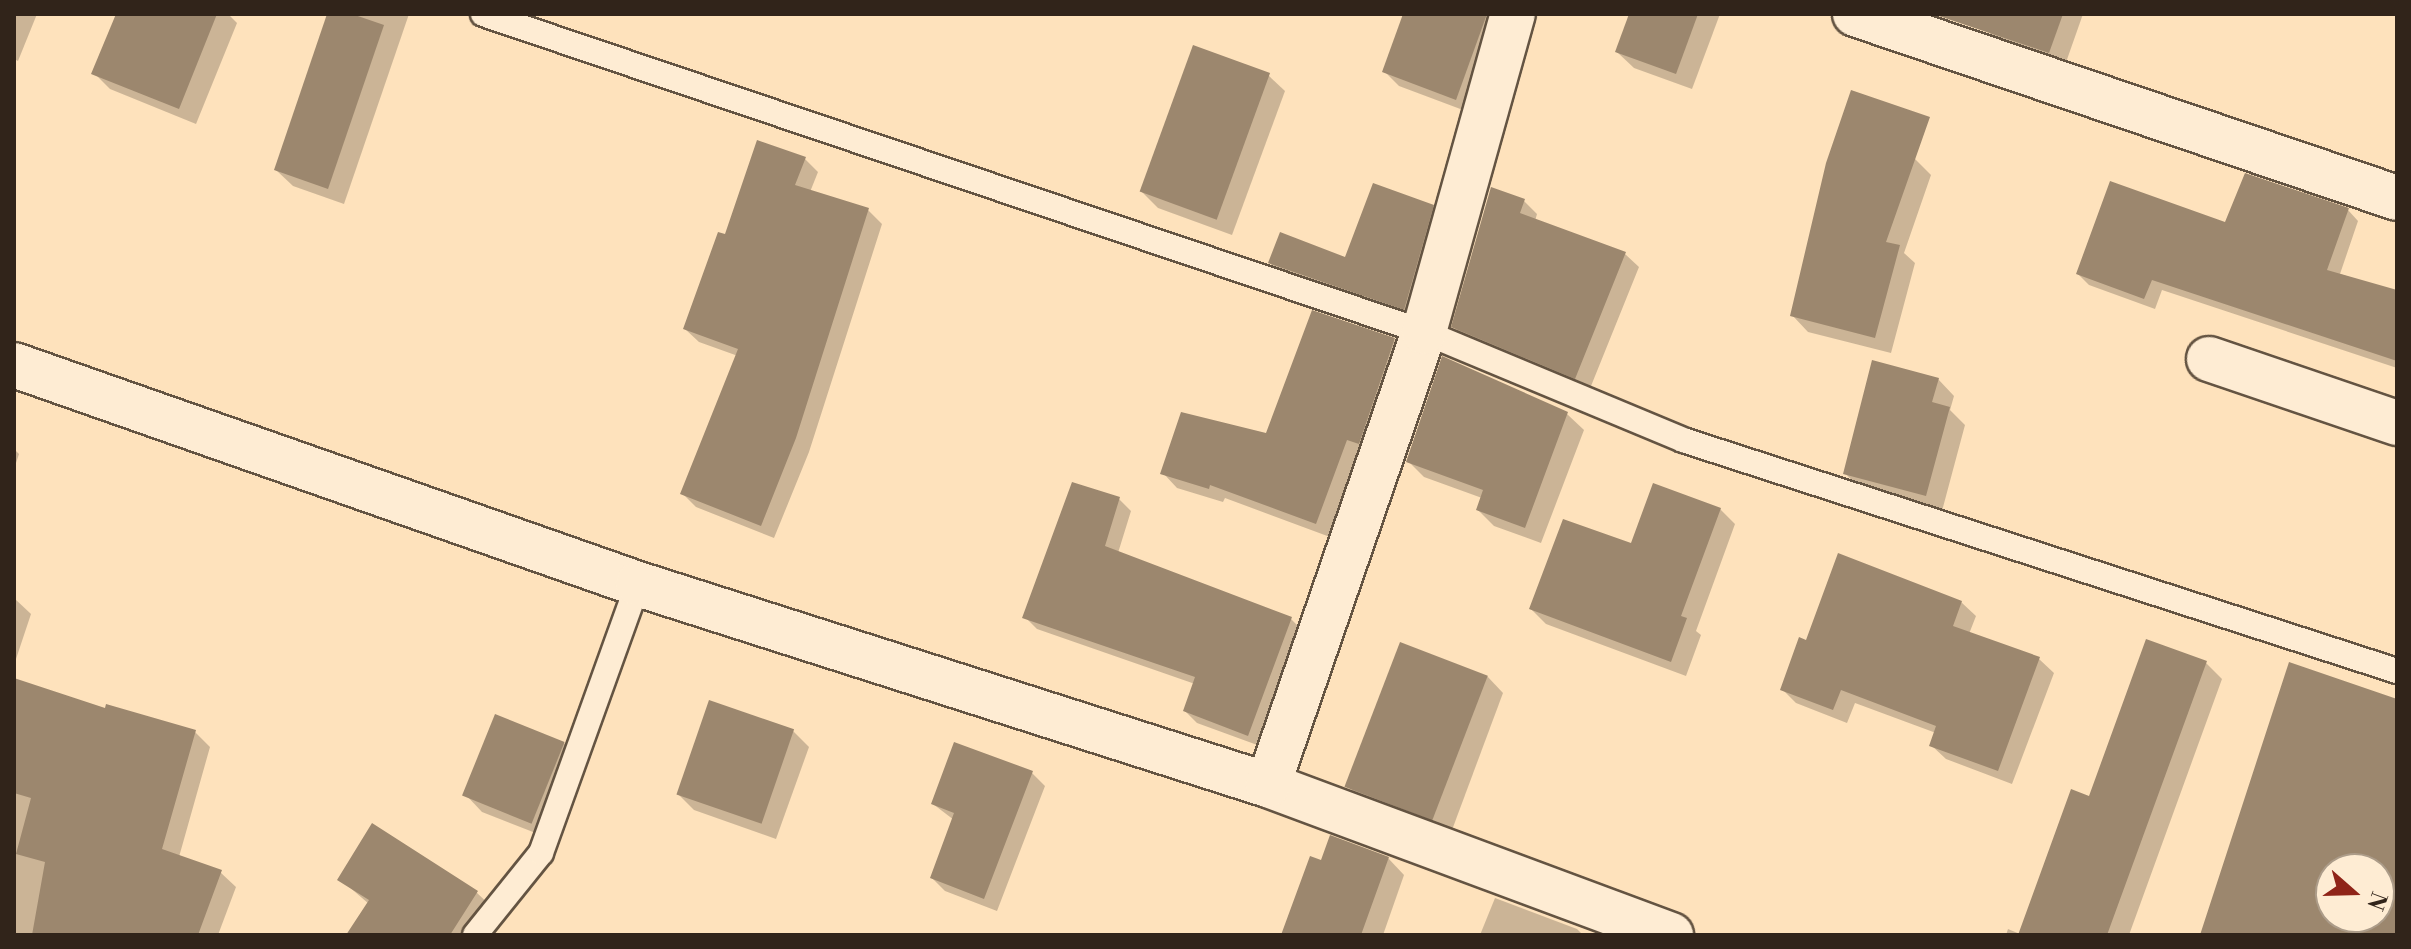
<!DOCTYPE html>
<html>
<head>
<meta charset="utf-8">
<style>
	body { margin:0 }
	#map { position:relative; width:2411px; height:949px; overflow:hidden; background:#fee2bc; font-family:"Libre Bodoni",serif }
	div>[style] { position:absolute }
	.shadow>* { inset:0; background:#0003 }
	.building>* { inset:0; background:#9c876e; transform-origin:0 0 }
	.roads { filter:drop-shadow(2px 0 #645442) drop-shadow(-2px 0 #645442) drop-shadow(0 2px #645442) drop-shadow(0 -2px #645442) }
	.service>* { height:24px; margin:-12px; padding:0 12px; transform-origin:12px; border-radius:12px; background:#feecd3 }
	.minor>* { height:44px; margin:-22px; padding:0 22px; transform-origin:22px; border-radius:22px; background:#feecd3 }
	span { translate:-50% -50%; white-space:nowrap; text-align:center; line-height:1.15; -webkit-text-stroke:6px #feecd3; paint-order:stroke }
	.frame { position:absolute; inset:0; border:16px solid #31241a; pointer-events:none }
	.north { position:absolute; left:2315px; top:853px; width:80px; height:80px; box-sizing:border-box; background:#feecd3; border:2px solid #ac9c89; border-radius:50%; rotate:110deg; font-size:22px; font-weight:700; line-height:32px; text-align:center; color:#31241a }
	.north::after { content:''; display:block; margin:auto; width:28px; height:36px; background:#8f2418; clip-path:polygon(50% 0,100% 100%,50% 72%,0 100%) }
</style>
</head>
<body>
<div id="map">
	<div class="shadow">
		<div style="clip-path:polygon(14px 14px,37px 14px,18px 61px,14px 59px)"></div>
		<div style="clip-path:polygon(118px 14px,228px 14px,237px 23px,196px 124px,110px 89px,94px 73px)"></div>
		<div style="clip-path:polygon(329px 14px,409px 14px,344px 204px,293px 186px,276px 170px)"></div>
		<div style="clip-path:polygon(1406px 14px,1507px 14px,1471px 113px,1399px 86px,1384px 71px)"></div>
		<div style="clip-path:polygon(1631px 14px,1720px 14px,1692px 89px,1634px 68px,1617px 52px)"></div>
		<div style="clip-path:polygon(1995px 14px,2083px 14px,2064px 68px,2003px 47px,1988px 31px)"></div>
		<div style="clip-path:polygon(1268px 75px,1285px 91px,1232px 235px,1158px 208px,1142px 192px)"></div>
		<div style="clip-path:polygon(805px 159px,818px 172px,810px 192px,868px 210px,882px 224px,809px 452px,774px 538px,696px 507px,682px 493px,738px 356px,699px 342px,685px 329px,726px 236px)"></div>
		<div style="clip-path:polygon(1915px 159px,1931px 175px,1904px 253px,1915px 263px,1891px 353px,1808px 332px,1792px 315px)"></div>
		<div style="clip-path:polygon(1524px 201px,1537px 214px,1535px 221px,1625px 254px,1639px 267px,1589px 391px,1467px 340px,1454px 327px)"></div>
		<div style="clip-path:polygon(1433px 206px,1446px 220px,1418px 322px,1283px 276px,1270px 263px,1346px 260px)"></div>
		<div style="clip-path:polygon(2348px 210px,2358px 221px,2340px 274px,2397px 292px,2397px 368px,2162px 290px,2155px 309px,2089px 285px,2078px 274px,2227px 224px)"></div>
		<div style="clip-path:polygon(1313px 313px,1394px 340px,1409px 354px,1330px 537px,1225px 498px,1223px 502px,1177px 488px,1163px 473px,1267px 436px)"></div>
		<div style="clip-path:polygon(1938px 379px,1954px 396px,1950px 410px,1965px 425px,1942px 511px,1861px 490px,1845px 473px)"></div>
		<div style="clip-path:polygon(1567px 414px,1584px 430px,1541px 543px,1494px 526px,1478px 510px,1482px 498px,1424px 477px,1408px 461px)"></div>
		<div style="clip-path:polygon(14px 449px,19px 454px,14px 469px)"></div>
		<div style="clip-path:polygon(1119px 499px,1131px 511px,1118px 553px,1291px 619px,1303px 631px,1260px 746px,1197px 723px,1185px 711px,1195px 684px,1037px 629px,1025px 617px)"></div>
		<div style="clip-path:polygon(1720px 509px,1735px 524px,1696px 631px,1701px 635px,1686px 676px,1546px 624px,1531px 609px)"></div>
		<div style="clip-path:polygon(14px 598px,31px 614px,14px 665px)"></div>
		<div style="clip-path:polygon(1961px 602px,1976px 616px,1969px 634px,2039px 659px,2054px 673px,2012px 784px,1946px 759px,1931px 745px,1936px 733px,1855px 703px,1847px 723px,1796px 703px,1782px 689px,1807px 642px)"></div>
		<div style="clip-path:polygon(2206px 663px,2222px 679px,2129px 935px,2006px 935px,2008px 929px,2020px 934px,2090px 798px)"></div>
		<div style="clip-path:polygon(1487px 676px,1503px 693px,1452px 830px,1366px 804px,1349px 787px)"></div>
		<div style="clip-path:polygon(14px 680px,106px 711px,195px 732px,210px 747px,179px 857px,220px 872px,236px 887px,218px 935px,14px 935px)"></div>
		<div style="clip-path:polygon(793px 731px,809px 747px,776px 839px,694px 810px,678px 794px)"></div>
		<div style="clip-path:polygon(564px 743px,580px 760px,551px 839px,482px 812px,466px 795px)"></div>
		<div style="clip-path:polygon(1032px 773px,1045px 786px,997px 911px,945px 891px,932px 878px,954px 820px,933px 804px)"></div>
		<div style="clip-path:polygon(1388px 858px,1404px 875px,1383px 935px,1283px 935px,1322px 863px)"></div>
		<div style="clip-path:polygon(340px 879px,476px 892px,493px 908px,476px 935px,349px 935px,369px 904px)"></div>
		<div style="clip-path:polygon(1495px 898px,1577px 929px,1583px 935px,1480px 935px)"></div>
	</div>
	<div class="building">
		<div style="clip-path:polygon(116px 14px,217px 14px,179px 109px,91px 74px)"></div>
		<div style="clip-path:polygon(327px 14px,352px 14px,384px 25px,328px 189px,274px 170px)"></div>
		<div style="clip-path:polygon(1403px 14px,1487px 14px,1456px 100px,1382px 72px)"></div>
		<div style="clip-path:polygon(1629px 14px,1698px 14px,1676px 74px,1615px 52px)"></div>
		<div style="clip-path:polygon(1933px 14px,2063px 14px,2049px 53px)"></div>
		<div style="left:1193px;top:45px;width:82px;height:156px;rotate:20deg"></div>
		<div style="clip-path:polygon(1851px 90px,1930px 117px,1886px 242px,1900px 245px,1875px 338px,1790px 316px,1826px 163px)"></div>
		<div style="clip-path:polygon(757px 140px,806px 157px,795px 185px,869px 208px,796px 438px,761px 526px,680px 494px,738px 349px,683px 329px,718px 232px,725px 234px)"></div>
		<div style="clip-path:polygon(2245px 173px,2349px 208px,2327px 270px,2397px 290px,2397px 361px,2152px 280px,2144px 299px,2076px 274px,2110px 181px,2225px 222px)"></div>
		<div style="clip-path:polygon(1373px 183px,1434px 205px,1404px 310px,1268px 263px,1280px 232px,1345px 257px)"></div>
		<div style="clip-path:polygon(1491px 187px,1525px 199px,1520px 213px,1626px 252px,1575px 379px,1451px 327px)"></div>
		<div style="clip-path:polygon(1312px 310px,1395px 338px,1359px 444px,1347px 440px,1316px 524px,1210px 485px,1209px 489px,1160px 474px,1181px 412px,1266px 433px)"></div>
		<div style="clip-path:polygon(1442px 356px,1568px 412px,1525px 528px,1476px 510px,1483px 490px,1406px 462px)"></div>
		<div style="clip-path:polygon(1872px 360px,1939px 378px,1932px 402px,1950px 407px,1926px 496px,1843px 474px)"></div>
		<div style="clip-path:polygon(1072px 482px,1120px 497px,1105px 546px,1292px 617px,1248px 736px,1183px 711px,1195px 677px,1022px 618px)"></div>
		<div style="clip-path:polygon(1653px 483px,1721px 508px,1681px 616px,1687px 618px,1671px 662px,1529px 609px,1563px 519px,1631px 543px)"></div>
		<div style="clip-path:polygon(1838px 553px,1962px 601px,1953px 626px,2040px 657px,1998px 771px,1929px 746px,1936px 726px,1841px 690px,1833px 710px,1780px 690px,1799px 637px,1806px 640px)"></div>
		<div style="clip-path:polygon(2146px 639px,2207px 661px,2107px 935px,2018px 935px,2071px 789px,2089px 796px)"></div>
		<div style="left:1400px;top:642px;width:94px;height:155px;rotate:21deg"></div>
		<div style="clip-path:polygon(evenodd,2289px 662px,2397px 699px,2397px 935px,2200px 935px,2289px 662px,2331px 869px,2379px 869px,2379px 917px,2331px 917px,2331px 869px)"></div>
		<div style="clip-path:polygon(14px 678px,105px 708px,106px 704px,196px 730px,162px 849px,222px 870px,198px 935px,32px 935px,45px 862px,16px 854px,31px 798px,14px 793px)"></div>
		<div style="left:709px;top:700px;width:90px;height:100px;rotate:19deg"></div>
		<div style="left:495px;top:714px;width:75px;height:88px;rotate:22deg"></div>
		<div style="clip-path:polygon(954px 742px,1033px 771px,984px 899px,930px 878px,954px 813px,931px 804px)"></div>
		<div style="clip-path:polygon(372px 823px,478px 891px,450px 935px,346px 935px,369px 900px,337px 880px)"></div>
		<div style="clip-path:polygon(1330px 835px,1389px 857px,1361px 935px,1281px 935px,1310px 856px,1321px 860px)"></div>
	</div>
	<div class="roads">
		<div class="service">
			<div style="left:483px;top:14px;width:993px;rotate:18.67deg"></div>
			<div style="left:1424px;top:332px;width:281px;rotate:22.6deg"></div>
			<div style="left:1683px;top:440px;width:750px;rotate:17.93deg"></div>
			<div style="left:475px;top:935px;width:105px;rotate:-51.2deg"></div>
			<div style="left:541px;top:853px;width:286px;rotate:-70.2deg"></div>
		</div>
		<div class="minor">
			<div style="left:1855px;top:14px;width:572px;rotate:18.75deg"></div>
			<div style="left:2209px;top:359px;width:199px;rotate:18.8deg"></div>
			<div style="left:14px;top:365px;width:661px;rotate:19.34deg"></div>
			<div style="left:638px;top:584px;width:661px;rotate:17.7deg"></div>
			<div style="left:1268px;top:785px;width:430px;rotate:20.4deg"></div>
			<div style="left:1268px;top:785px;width:479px;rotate:-71deg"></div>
			<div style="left:1424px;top:332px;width:330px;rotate:-74.4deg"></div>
		</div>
	</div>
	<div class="frame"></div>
	<div class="north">N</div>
</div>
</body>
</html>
